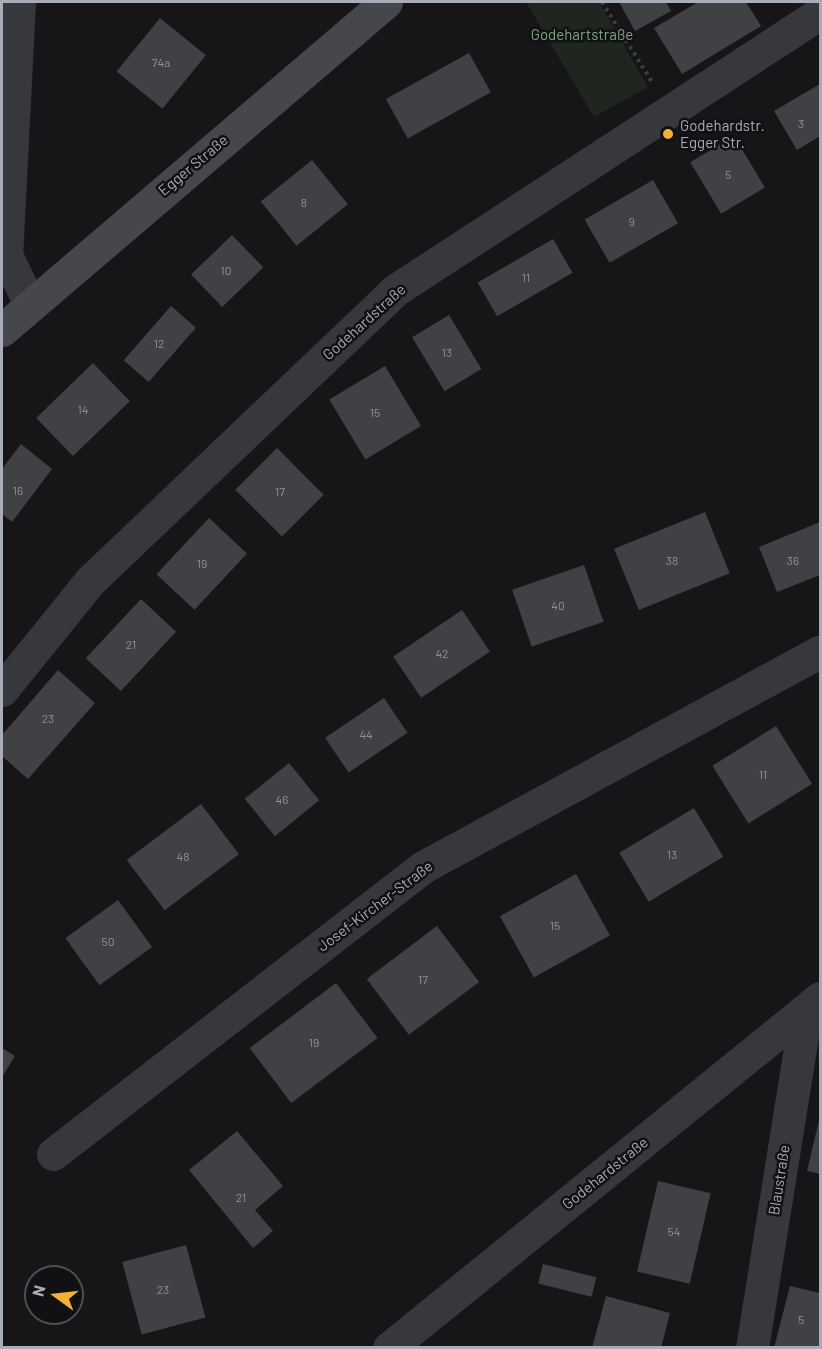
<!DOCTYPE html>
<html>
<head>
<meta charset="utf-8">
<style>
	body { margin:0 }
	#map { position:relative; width:822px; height:1349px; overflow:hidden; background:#161618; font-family:Barlow,sans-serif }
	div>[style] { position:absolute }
	.green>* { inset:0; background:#1e261f }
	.building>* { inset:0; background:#404145; transform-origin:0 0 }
	.path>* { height:4px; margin-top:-2px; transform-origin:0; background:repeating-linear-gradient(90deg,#3d3f44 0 3px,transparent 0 7.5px) }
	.street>* { height:33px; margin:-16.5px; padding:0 16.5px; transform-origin:16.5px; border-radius:16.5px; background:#37383d }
	.secondary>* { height:33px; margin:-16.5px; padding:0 16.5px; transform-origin:16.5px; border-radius:16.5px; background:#45474d }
	.dots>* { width:16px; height:16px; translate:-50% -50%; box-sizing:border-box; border:3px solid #111113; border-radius:50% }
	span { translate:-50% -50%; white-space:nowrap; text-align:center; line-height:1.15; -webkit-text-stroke:5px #111113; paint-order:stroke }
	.number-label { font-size:12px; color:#8e929b }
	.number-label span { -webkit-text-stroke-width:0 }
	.park-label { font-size:15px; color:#7fa381 }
	.poi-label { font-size:15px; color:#a8adb8 }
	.left { translate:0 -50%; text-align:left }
	.street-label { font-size:15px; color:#a8adb8 }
	.frame { position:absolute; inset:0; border:3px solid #a8adb8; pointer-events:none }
	.north { position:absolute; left:24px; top:1265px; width:60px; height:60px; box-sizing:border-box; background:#111113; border:2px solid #4d4f55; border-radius:50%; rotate:285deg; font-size:16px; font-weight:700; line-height:24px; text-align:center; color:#a8adb8 }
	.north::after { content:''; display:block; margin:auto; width:21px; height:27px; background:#f2b134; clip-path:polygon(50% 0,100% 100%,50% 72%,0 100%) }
</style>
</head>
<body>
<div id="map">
	<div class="green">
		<div style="clip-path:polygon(526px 2px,599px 2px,648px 87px,594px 117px)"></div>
	</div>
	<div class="building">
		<div style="clip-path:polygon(619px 2px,666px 2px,671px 11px,635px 31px)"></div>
		<div style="clip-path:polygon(698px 2px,746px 2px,761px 26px,682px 74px,654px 28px)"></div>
		<div style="left:160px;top:18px;width:59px;height:69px;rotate:39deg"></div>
		<div style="left:469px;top:53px;width:45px;height:95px;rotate:61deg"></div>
		<div style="clip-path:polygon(820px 84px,820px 136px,797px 150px,774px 111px)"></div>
		<div style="left:734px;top:136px;width:60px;height:51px;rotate:59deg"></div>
		<div style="left:312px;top:160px;width:57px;height:66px;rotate:51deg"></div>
		<div style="left:653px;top:180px;width:50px;height:79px;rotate:60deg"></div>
		<div style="left:232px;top:235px;width:45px;height:57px;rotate:46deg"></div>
		<div style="left:553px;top:239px;width:39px;height:87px;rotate:60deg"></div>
		<div style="left:171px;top:306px;width:33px;height:72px;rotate:41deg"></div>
		<div style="left:449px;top:315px;width:63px;height:43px;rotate:59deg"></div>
		<div style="left:93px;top:363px;width:53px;height:79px;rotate:46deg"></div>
		<div style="left:385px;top:366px;width:70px;height:65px;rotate:59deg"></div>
		<div style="clip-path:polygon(21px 444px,52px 469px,12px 522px,2px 514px,2px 469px)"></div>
		<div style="left:277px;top:448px;width:66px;height:59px;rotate:45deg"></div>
		<div style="left:705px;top:512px;width:66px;height:98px;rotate:68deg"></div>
		<div style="left:209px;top:518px;width:52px;height:77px;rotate:43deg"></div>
		<div style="clip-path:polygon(820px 522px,820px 575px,777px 592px,759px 547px)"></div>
		<div style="left:584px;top:565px;width:60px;height:76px;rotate:71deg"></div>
		<div style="left:141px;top:599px;width:48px;height:81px;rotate:43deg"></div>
		<div style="left:462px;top:610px;width:50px;height:83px;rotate:56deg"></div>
		<div style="clip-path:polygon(58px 670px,95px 703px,28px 779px,2px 756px,2px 735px)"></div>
		<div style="left:384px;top:698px;width:42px;height:71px;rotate:56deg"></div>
		<div style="left:776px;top:726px;width:68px;height:75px;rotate:58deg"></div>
		<div style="left:289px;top:763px;width:48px;height:57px;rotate:51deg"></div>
		<div style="left:201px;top:804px;width:63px;height:93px;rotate:53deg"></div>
		<div style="left:694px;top:808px;width:57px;height:87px;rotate:59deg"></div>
		<div style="left:576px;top:874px;width:70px;height:87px;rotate:61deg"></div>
		<div style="left:118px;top:900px;width:58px;height:65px;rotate:54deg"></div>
		<div style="left:437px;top:926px;width:70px;height:88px;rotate:53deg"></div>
		<div style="left:336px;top:983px;width:69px;height:108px;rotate:53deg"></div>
		<div style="clip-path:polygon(2px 1048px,15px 1056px,2px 1077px)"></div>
		<div style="clip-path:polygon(820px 1116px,820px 1174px,807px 1171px)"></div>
		<div style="clip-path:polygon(237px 1131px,283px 1186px,255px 1210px,273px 1231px,253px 1248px,189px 1170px)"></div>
		<div style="left:658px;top:1181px;width:54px;height:93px;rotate:13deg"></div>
		<div style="left:186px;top:1245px;width:75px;height:66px;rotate:75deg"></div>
		<div style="left:543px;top:1264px;width:55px;height:20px;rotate:14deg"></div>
		<div style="clip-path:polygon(790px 1286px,820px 1293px,820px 1348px,774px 1348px)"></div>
		<div style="clip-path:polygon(606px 1296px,670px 1313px,661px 1348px,592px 1348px)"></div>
	</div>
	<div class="path">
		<div style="left:602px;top:2px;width:94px;rotate:58deg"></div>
	</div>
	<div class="street">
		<div style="left:19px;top:2px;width:253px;rotate:92.9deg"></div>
		<div style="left:6px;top:255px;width:55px;rotate:63.9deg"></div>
		<div style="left:2px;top:690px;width:140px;rotate:-51.1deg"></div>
		<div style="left:90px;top:581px;width:420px;rotate:-43.6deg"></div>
		<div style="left:394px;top:291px;width:509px;rotate:-33.13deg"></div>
		<div style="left:53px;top:1154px;width:468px;rotate:-37.8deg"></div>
		<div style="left:423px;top:867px;width:452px;rotate:-28.5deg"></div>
		<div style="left:389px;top:1348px;width:555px;rotate:-39.08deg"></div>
		<div style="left:752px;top:1348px;width:340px;rotate:-80.9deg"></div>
	</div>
	<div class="secondary">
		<div style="left:2px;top:330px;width:505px;rotate:-40.5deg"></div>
	</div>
	<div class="dots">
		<div style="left:668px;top:134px;background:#f2b134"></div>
	</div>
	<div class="number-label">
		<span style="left:161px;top:63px">74a</span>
		<span style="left:801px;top:124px">3</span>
		<span style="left:728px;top:175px">5</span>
		<span style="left:304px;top:203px">8</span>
		<span style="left:632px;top:222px">9</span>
		<span style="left:226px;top:271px">10</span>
		<span style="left:526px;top:278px">11</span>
		<span style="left:159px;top:344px">12</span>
		<span style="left:447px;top:353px">13</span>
		<span style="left:83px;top:410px">14</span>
		<span style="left:375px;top:413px">15</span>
		<span style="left:18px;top:491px">16</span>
		<span style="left:280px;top:492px">17</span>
		<span style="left:672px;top:561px">38</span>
		<span style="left:793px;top:561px">36</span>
		<span style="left:202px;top:564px">19</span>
		<span style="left:558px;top:606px">40</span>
		<span style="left:131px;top:645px">21</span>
		<span style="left:442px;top:654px">42</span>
		<span style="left:48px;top:719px">23</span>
		<span style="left:366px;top:735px">44</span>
		<span style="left:763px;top:775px">11</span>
		<span style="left:282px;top:800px">46</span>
		<span style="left:672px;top:855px">13</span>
		<span style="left:183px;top:857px">48</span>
		<span style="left:555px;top:926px">15</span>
		<span style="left:108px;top:942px">50</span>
		<span style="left:423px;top:980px">17</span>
		<span style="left:314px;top:1043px">19</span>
		<span style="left:241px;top:1198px">21</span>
		<span style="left:674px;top:1232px">54</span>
		<span style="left:163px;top:1290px">23</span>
		<span style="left:801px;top:1320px">5</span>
	</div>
	<div class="park-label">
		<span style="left:582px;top:35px">Godehartstraße</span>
	</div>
	<div class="poi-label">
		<span class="left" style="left:680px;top:134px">Godehardstr.<br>Egger Str.</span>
	</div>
	<div class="street-label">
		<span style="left:193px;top:165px;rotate:-40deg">Egger Straße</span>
		<span style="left:364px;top:322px;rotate:-42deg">Godehardstraße</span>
		<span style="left:375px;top:906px;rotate:-37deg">Josef-Kircher-Straße</span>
		<span style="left:605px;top:1173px;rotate:-39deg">Godehardstraße</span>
		<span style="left:779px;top:1180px;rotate:-81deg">Blaustraße</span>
	</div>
	<div class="frame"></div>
	<div class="north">N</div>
</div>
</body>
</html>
